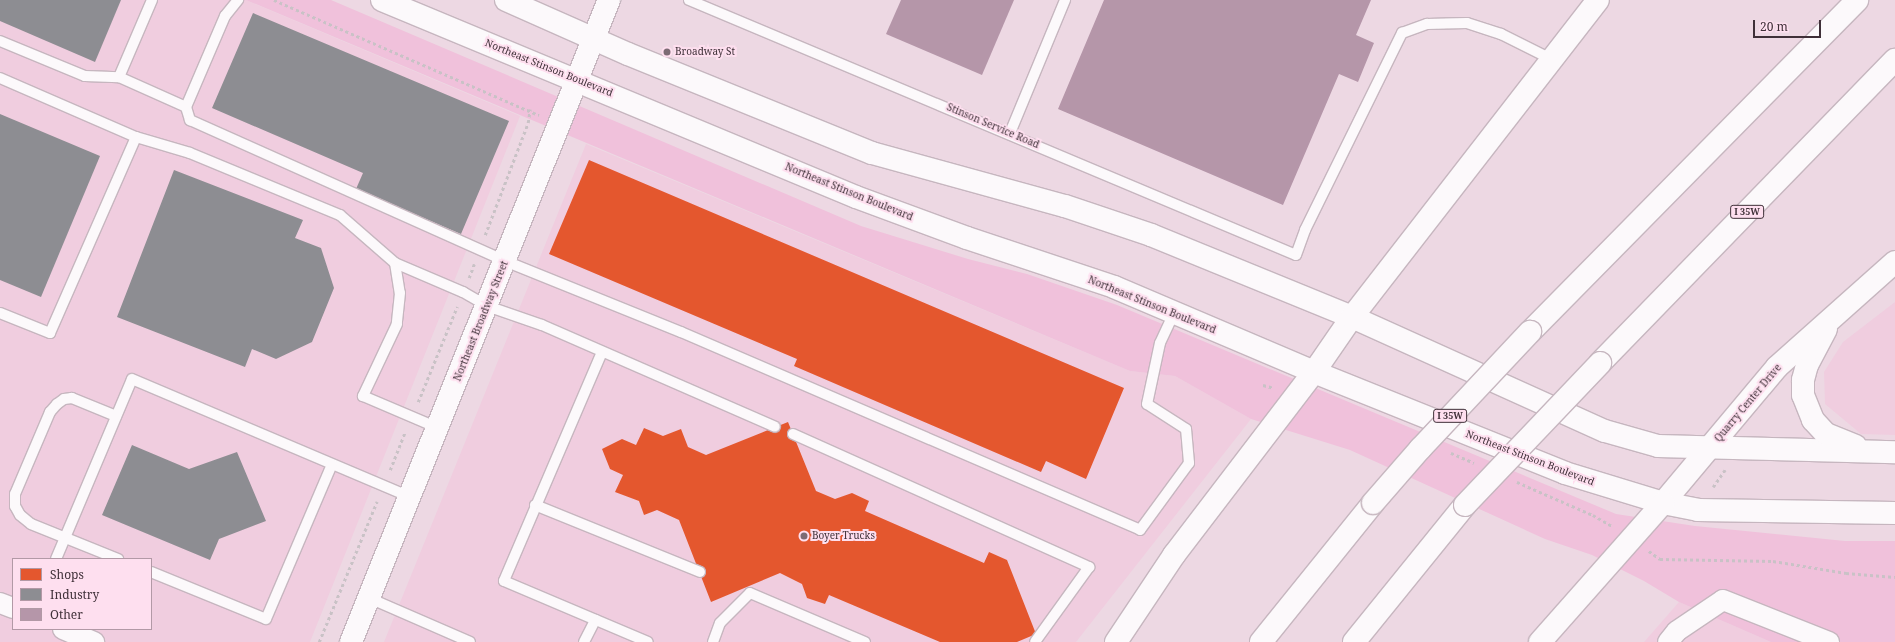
<!DOCTYPE html>
<html>
<head>
<meta charset="utf-8">
<style>
	body { margin:0 }
	#map { position:relative; width:1895px; height:642px; overflow:hidden; background:#edd8e3; font-family:"Noto Serif",serif }
	div>[style] { position:absolute }
	.built>* { inset:0; background:#f0cddf }
	.green>* { inset:0; background:#f0c1db }
	.shops>* { inset:0; background:#e4572e }
	.industry>* { inset:0; background:#8d8d92 }
	.building>* { inset:0; background:#b596a9 }
	.path>* { height:2.5px; margin-top:-1.25px; transform-origin:0; background:repeating-linear-gradient(90deg,#c9c2c6 0 3px,transparent 0 6px) }
	.roads { filter:drop-shadow(1px 0 #c6b6bf) drop-shadow(-1px 0 #c6b6bf) drop-shadow(0 1px #c6b6bf) drop-shadow(0 -1px #c6b6bf) }
	.service>* { height:10px; margin:-5px; padding:0 5px; transform-origin:5px; border-radius:5px; background:#fcf9fb }
	.minor>* { height:20px; margin:-10px; padding:0 10px; transform-origin:10px; border-radius:10px; background:#fcf9fb }
	.secondary>* { height:22px; margin:-11px; padding:0 11px; transform-origin:11px; border-radius:11px; background:#fcf9fb }
	.motorway>* { height:22px; margin:-11px; padding:0 11px; transform-origin:11px; border-radius:11px; background:#fcf9fb }
	.bridges { filter:drop-shadow(1px 0 #c6b6bf) drop-shadow(-1px 0 #c6b6bf) drop-shadow(0 1px #c6b6bf) drop-shadow(0 -1px #c6b6bf) }
	.motorway-bridge>* { height:22px; margin:-11px; padding:0 11px; transform-origin:11px; border-radius:11px; background:#fcf9fb }
	.dots>* { width:11px; height:11px; translate:-50% -50%; box-sizing:border-box; border:2px solid #fedfef; border-radius:50% }
	span { translate:-50% -50%; white-space:nowrap; text-align:center; line-height:1.15; -webkit-text-stroke:4px #fedfef; paint-order:stroke }
	.shield-label span { padding:1px 3px; background:#fedfef; border:1px solid; border-radius:3px; -webkit-text-stroke-width:0 }
	.shield-label { font-size:9px; color:#3f3038; font-weight:700 }
	.poi-label { font-size:10px; color:#3f3038 }
	.left { translate:0 -50%; text-align:left }
	.street-label { font-size:10px; color:#3f3038 }
	.legend { position:absolute; left:12px; top:558px; width:140px; height:72px; box-sizing:border-box; background:#fedfef; border:1px solid #b299a6; margin:0; padding:5px 7px; list-style:none; font-size:12px; color:#3f3038 }
	.legend li { display:flex; align-items:center; gap:8px; height:20px }
	.legend b { width:20px; border:1px solid #b299a6 }
	.scale { position:absolute; left:1753px; top:20px; width:68px; height:18px; box-sizing:border-box; border:2px solid #3f3038; border-top:0; padding-left:5px; font-size:12px; line-height:14px; white-space:nowrap; color:#3f3038; -webkit-text-stroke:3px #fedfef; paint-order:stroke }
</style>
</head>
<body>
<div id="map">
	<div class="built">
		<div style="clip-path:polygon(evenodd,0 0,246px 0,520px 116px,310px 642px,0 642px,0 0,13px 559px,151px 559px,151px 629px,13px 629px,13px 559px)"></div>
		<div style="clip-path:polygon(586px 144px,1130px 371px,1175px 376px,1251px 419px,1076px 642px,384px 642px)"></div>
		<div style="clip-path:polygon(1895px 302px,1895px 435px,1861px 434px,1825px 404px,1824px 372px,1843px 342px)"></div>
		<div style="clip-path:polygon(1679px 602px,1771px 642px,1644px 642px)"></div>
	</div>
	<div class="green">
		<div style="clip-path:polygon(246px 0,331px 0,861px 226px,968px 259px,1027px 274px,1117px 305px,1616px 514px,1695px 526px,1845px 541px,1895px 541px,1895px 642px,1771px 642px,1679px 602px,1644px 581px,1592px 555px,1545px 539px,1350px 450px,1251px 419px,1175px 376px,1130px 371px)"></div>
	</div>
	<div class="shops">
		<div style="clip-path:polygon(589px 160px,1124px 388px,1086px 479px,1046px 461px,1041px 472px,794px 366px,797px 359px,549px 254px)"></div>
		<div style="clip-path:polygon(788px 422px,816px 491px,835px 499px,852px 493px,869px 501px,865px 511px,984px 563px,989px 552px,1007px 560px,1036px 634px,1017px 642px,940px 642px,829px 595px,825px 604px,807px 598px,802px 584px,780px 573px,711px 602px,679px 520px,657px 510px,644px 515px,639px 501px,615px 492px,623px 475px,610px 469px,602px 449px,622px 439px,636px 445px,644px 428px,663px 436px,681px 429px,688px 447px,706px 455px)"></div>
	</div>
	<div class="industry">
		<div style="clip-path:polygon(0 0,121px 0,95px 62px,0 21px)"></div>
		<div style="clip-path:polygon(253px 13px,509px 121px,461px 234px,356px 189px,363px 173px,212px 108px)"></div>
		<div style="clip-path:polygon(0 114px,100px 156px,41px 297px,0 280px)"></div>
		<div style="clip-path:polygon(174px 170px,303px 220px,295px 238px,321px 248px,334px 288px,312px 342px,276px 359px,252px 349px,245px 367px,117px 317px)"></div>
		<div style="clip-path:polygon(132px 445px,189px 469px,237px 452px,266px 521px,219px 539px,210px 560px,102px 515px)"></div>
	</div>
	<div class="building">
		<div style="clip-path:polygon(901px 0,1014px 0,982px 75px,886px 34px)"></div>
		<div style="clip-path:polygon(1104px 0,1371px 0,1356px 35px,1374px 43px,1358px 82px,1339px 74px,1283px 205px,1058px 109px)"></div>
	</div>
	<div class="path">
		<div style="left:274px;top:0;width:289px;rotate:23.5deg"></div>
		<div style="left:485px;top:235px;width:120px;rotate:-69deg"></div>
		<div style="left:528px;top:123px;width:14px;rotate:-82deg"></div>
		<div style="left:469px;top:278px;width:15px;rotate:-70deg"></div>
		<div style="left:1263px;top:385px;width:11px;rotate:15deg"></div>
		<div style="left:418px;top:402px;width:103px;rotate:-67.7deg"></div>
		<div style="left:1451px;top:453px;width:25px;rotate:23deg"></div>
		<div style="left:390px;top:470px;width:41px;rotate:-68.5deg"></div>
		<div style="left:1517px;top:482px;width:83px;rotate:23.5deg"></div>
		<div style="left:1593px;top:515px;width:22px;rotate:30deg"></div>
		<div style="left:1713px;top:487px;width:21px;rotate:-55deg"></div>
		<div style="left:1649px;top:551px;width:14px;rotate:36deg"></div>
		<div style="left:1660px;top:559px;width:113px;rotate:1deg"></div>
		<div style="left:1773px;top:561px;width:74px;rotate:9.3deg"></div>
		<div style="left:1846px;top:573px;width:49px;rotate:4.7deg"></div>
		<div style="left:319px;top:642px;width:152px;rotate:-67.6deg"></div>
	</div>
	<div class="roads">
		<div class="service">
			<div style="left:152px;top:0;width:84px;rotate:113.2deg"></div>
			<div style="left:119px;top:77px;width:73px;rotate:24.1deg"></div>
			<div style="left:186px;top:107px;width:99px;rotate:-66.8deg"></div>
			<div style="left:225px;top:16px;width:21px;rotate:-51deg"></div>
			<div style="left:689px;top:0;width:658px;rotate:22.79deg"></div>
			<div style="left:1296px;top:255px;width:27px;rotate:-70deg"></div>
			<div style="left:1305px;top:230px;width:220px;rotate:-63.8deg"></div>
			<div style="left:1402px;top:33px;width:27px;rotate:-20deg"></div>
			<div style="left:1427px;top:24px;width:40px;rotate:-1.4deg"></div>
			<div style="left:1467px;top:23px;width:36px;rotate:18deg"></div>
			<div style="left:1501px;top:34px;width:56px;rotate:26.6deg"></div>
			<div style="left:0;top:41px;width:92px;rotate:22.4deg"></div>
			<div style="left:85px;top:76px;width:34px;rotate:2deg"></div>
			<div style="left:0;top:78px;width:148px;rotate:23.5deg"></div>
			<div style="left:186px;top:107px;width:14px;rotate:73deg"></div>
			<div style="left:190px;top:120px;width:345px;rotate:24.1deg"></div>
			<div style="left:505px;top:261px;width:190px;rotate:22deg"></div>
			<div style="left:681px;top:332px;width:500px;rotate:23.3deg"></div>
			<div style="left:1140px;top:530px;width:83px;rotate:-53.8deg"></div>
			<div style="left:1189px;top:463px;width:34px;rotate:-95deg"></div>
			<div style="left:1186px;top:429px;width:46px;rotate:-147.3deg"></div>
			<div style="left:1147px;top:404px;width:62px;rotate:-78deg"></div>
			<div style="left:1160px;top:343px;width:33px;rotate:-65deg"></div>
			<div style="left:1010px;top:133px;width:144px;rotate:-67.5deg"></div>
			<div style="left:395px;top:263px;width:30px;rotate:81deg"></div>
			<div style="left:400px;top:293px;width:31px;rotate:96deg"></div>
			<div style="left:397px;top:324px;width:80px;rotate:115.3deg"></div>
			<div style="left:363px;top:396px;width:82px;rotate:23.1deg"></div>
			<div style="left:0;top:313px;width:54px;rotate:21.8deg"></div>
			<div style="left:50px;top:333px;width:214px;rotate:-66.3deg"></div>
			<div style="left:136px;top:137px;width:56px;rotate:16.5deg"></div>
			<div style="left:190px;top:153px;width:162px;rotate:22.5deg"></div>
			<div style="left:340px;top:215px;width:73px;rotate:41.1deg"></div>
			<div style="left:395px;top:263px;width:74px;rotate:23.1deg"></div>
			<div style="left:463px;top:292px;width:28px;rotate:30deg"></div>
			<div style="left:487px;top:306px;width:58px;rotate:19.1deg"></div>
			<div style="left:542px;top:325px;width:254px;rotate:23.6deg"></div>
			<div style="left:602px;top:352px;width:249px;rotate:113.2deg"></div>
			<div style="left:504px;top:581px;width:156px;rotate:23deg"></div>
			<div style="left:116px;top:416px;width:48px;rotate:-157.8deg"></div>
			<div style="left:72px;top:398px;width:8px;rotate:173deg"></div>
			<div style="left:64px;top:399px;width:9px;rotate:144deg"></div>
			<div style="left:57px;top:404px;width:11px;rotate:131deg"></div>
			<div style="left:50px;top:412px;width:89px;rotate:113.1deg"></div>
			<div style="left:15px;top:494px;width:12px;rotate:90deg"></div>
			<div style="left:15px;top:506px;width:10px;rotate:61deg"></div>
			<div style="left:20px;top:515px;width:14px;rotate:39deg"></div>
			<div style="left:31px;top:524px;width:94px;rotate:21.9deg"></div>
			<div style="left:793px;top:434px;width:325px;rotate:24.2deg"></div>
			<div style="left:1089px;top:567px;width:92px;rotate:125.8deg"></div>
			<div style="left:535px;top:505px;width:178px;rotate:22.1deg"></div>
			<div style="left:56px;top:559px;width:195px;rotate:-67.1deg"></div>
			<div style="left:132px;top:379px;width:302px;rotate:23deg"></div>
			<div style="left:151px;top:572px;width:124px;rotate:22.2deg"></div>
			<div style="left:266px;top:619px;width:168px;rotate:-66.9deg"></div>
			<div style="left:369px;top:598px;width:110px;rotate:23.5deg"></div>
			<div style="left:584px;top:642px;width:25px;rotate:-63deg"></div>
			<div style="left:713px;top:642px;width:20px;rotate:-70deg"></div>
			<div style="left:720px;top:623px;width:42px;rotate:-45deg"></div>
			<div style="left:750px;top:593px;width:125px;rotate:23.1deg"></div>
		</div>
		<div class="minor">
			<div style="left:0;top:603px;width:14px;rotate:21deg"></div>
			<div style="left:63px;top:629px;width:34px;rotate:23deg"></div>
			<div style="left:1668px;top:642px;width:14px;rotate:-51deg"></div>
			<div style="left:1677px;top:631px;width:55px;rotate:-34deg"></div>
			<div style="left:1723px;top:600px;width:114px;rotate:21.6deg"></div>
		</div>
		<div class="secondary">
			<div style="left:382px;top:0;width:513px;rotate:22.57deg"></div>
			<div style="left:856px;top:197px;width:118px;rotate:20.3deg"></div>
			<div style="left:967px;top:238px;width:155px;rotate:18.4deg"></div>
			<div style="left:1114px;top:287px;width:217px;rotate:23deg"></div>
			<div style="left:1314px;top:372px;width:271px;rotate:21.9deg"></div>
			<div style="left:1565px;top:473px;width:102px;rotate:17deg"></div>
			<div style="left:1663px;top:503px;width:36px;rotate:11deg"></div>
			<div style="left:1698px;top:510px;width:197px;rotate:0.9deg"></div>
			<div style="left:506px;top:0;width:133px;rotate:23.9deg"></div>
			<div style="left:628px;top:54px;width:263px;rotate:22.1deg"></div>
			<div style="left:872px;top:153px;width:200px;rotate:15.4deg"></div>
			<div style="left:1065px;top:206px;width:91px;rotate:18.6deg"></div>
			<div style="left:1151px;top:235px;width:217px;rotate:22.2deg"></div>
			<div style="left:1352px;top:317px;width:277px;rotate:24.3deg"></div>
			<div style="left:1605px;top:431px;width:55px;rotate:15.8deg"></div>
			<div style="left:1658px;top:446px;width:237px;rotate:1.5deg"></div>
			<div style="left:1826px;top:329px;width:41px;rotate:117.8deg"></div>
			<div style="left:1807px;top:365px;width:16px;rotate:105deg"></div>
			<div style="left:1803px;top:380px;width:15px;rotate:90deg"></div>
			<div style="left:1803px;top:395px;width:27px;rotate:68deg"></div>
			<div style="left:1813px;top:420px;width:19px;rotate:47deg"></div>
			<div style="left:1826px;top:434px;width:32px;rotate:22deg"></div>
			<div style="left:1314px;top:372px;width:67px;rotate:-55.4deg"></div>
			<div style="left:1352px;top:317px;width:401px;rotate:-52.2deg"></div>
			<div style="left:1663px;top:503px;width:177px;rotate:-50deg"></div>
			<div style="left:1777px;top:367px;width:158px;rotate:-41.7deg"></div>
			<div style="left:351px;top:642px;width:692px;rotate:-68.11deg"></div>
		</div>
		<div class="motorway">
			<div style="left:1530px;top:332px;width:466px;rotate:-45.4deg"></div>
			<div style="left:1600px;top:363px;width:423px;rotate:-45.8deg"></div>
			<div style="left:1116px;top:642px;width:105px;rotate:-56.3deg"></div>
			<div style="left:1174px;top:555px;width:230px;rotate:-52.6deg"></div>
			<div style="left:1261px;top:642px;width:179px;rotate:-51.1deg"></div>
			<div style="left:1354px;top:642px;width:176px;rotate:-51deg"></div>
			<div style="left:1540px;top:642px;width:186px;rotate:-48.5deg"></div>
		</div>
	</div>
	<div class="bridges">
		<div class="motorway-bridge">
			<div style="left:1373px;top:503px;width:72px;rotate:-49deg"></div>
			<div style="left:1420px;top:449px;width:161px;rotate:-46.8deg"></div>
			<div style="left:1465px;top:505px;width:196px;rotate:-46.4deg"></div>
		</div>
	</div>
	<div class="dots">
		<div style="left:667px;top:52px;background:#7c6b74"></div>
		<div style="left:804px;top:536px;background:#7c6b74"></div>
	</div>
	<div class="shield-label">
		<span style="left:1747px;top:212px">I 35W</span>
		<span style="left:1450px;top:416px">I 35W</span>
	</div>
	<div class="poi-label">
		<span class="left" style="left:675px;top:52px">Broadway St</span>
		<span class="left" style="left:812px;top:536px">Boyer Trucks</span>
	</div>
	<div class="street-label">
		<span style="left:549px;top:68px;rotate:22deg">Northeast Stinson Boulevard</span>
		<span style="left:993px;top:126px;rotate:23deg">Stinson Service Road</span>
		<span style="left:849px;top:192px;rotate:22deg">Northeast Stinson Boulevard</span>
		<span style="left:1152px;top:305px;rotate:22deg">Northeast Stinson Boulevard</span>
		<span style="left:481px;top:321px;rotate:-68deg">Northeast Broadway Street</span>
		<span style="left:1748px;top:403px;rotate:-50deg">Quarry Center Drive</span>
		<span style="left:1530px;top:458px;rotate:21deg">Northeast Stinson Boulevard</span>
	</div>
	<ul class="legend">
	<li><b style="height:11px;background:#e4572e"></b>Shops</li>
	<li><b style="height:11px;background:#8d8d92"></b>Industry</li>
	<li><b style="height:11px;background:#b596a9"></b>Other</li>
	</ul>
	<div class="scale">20 m</div>
</div>
</body>
</html>
